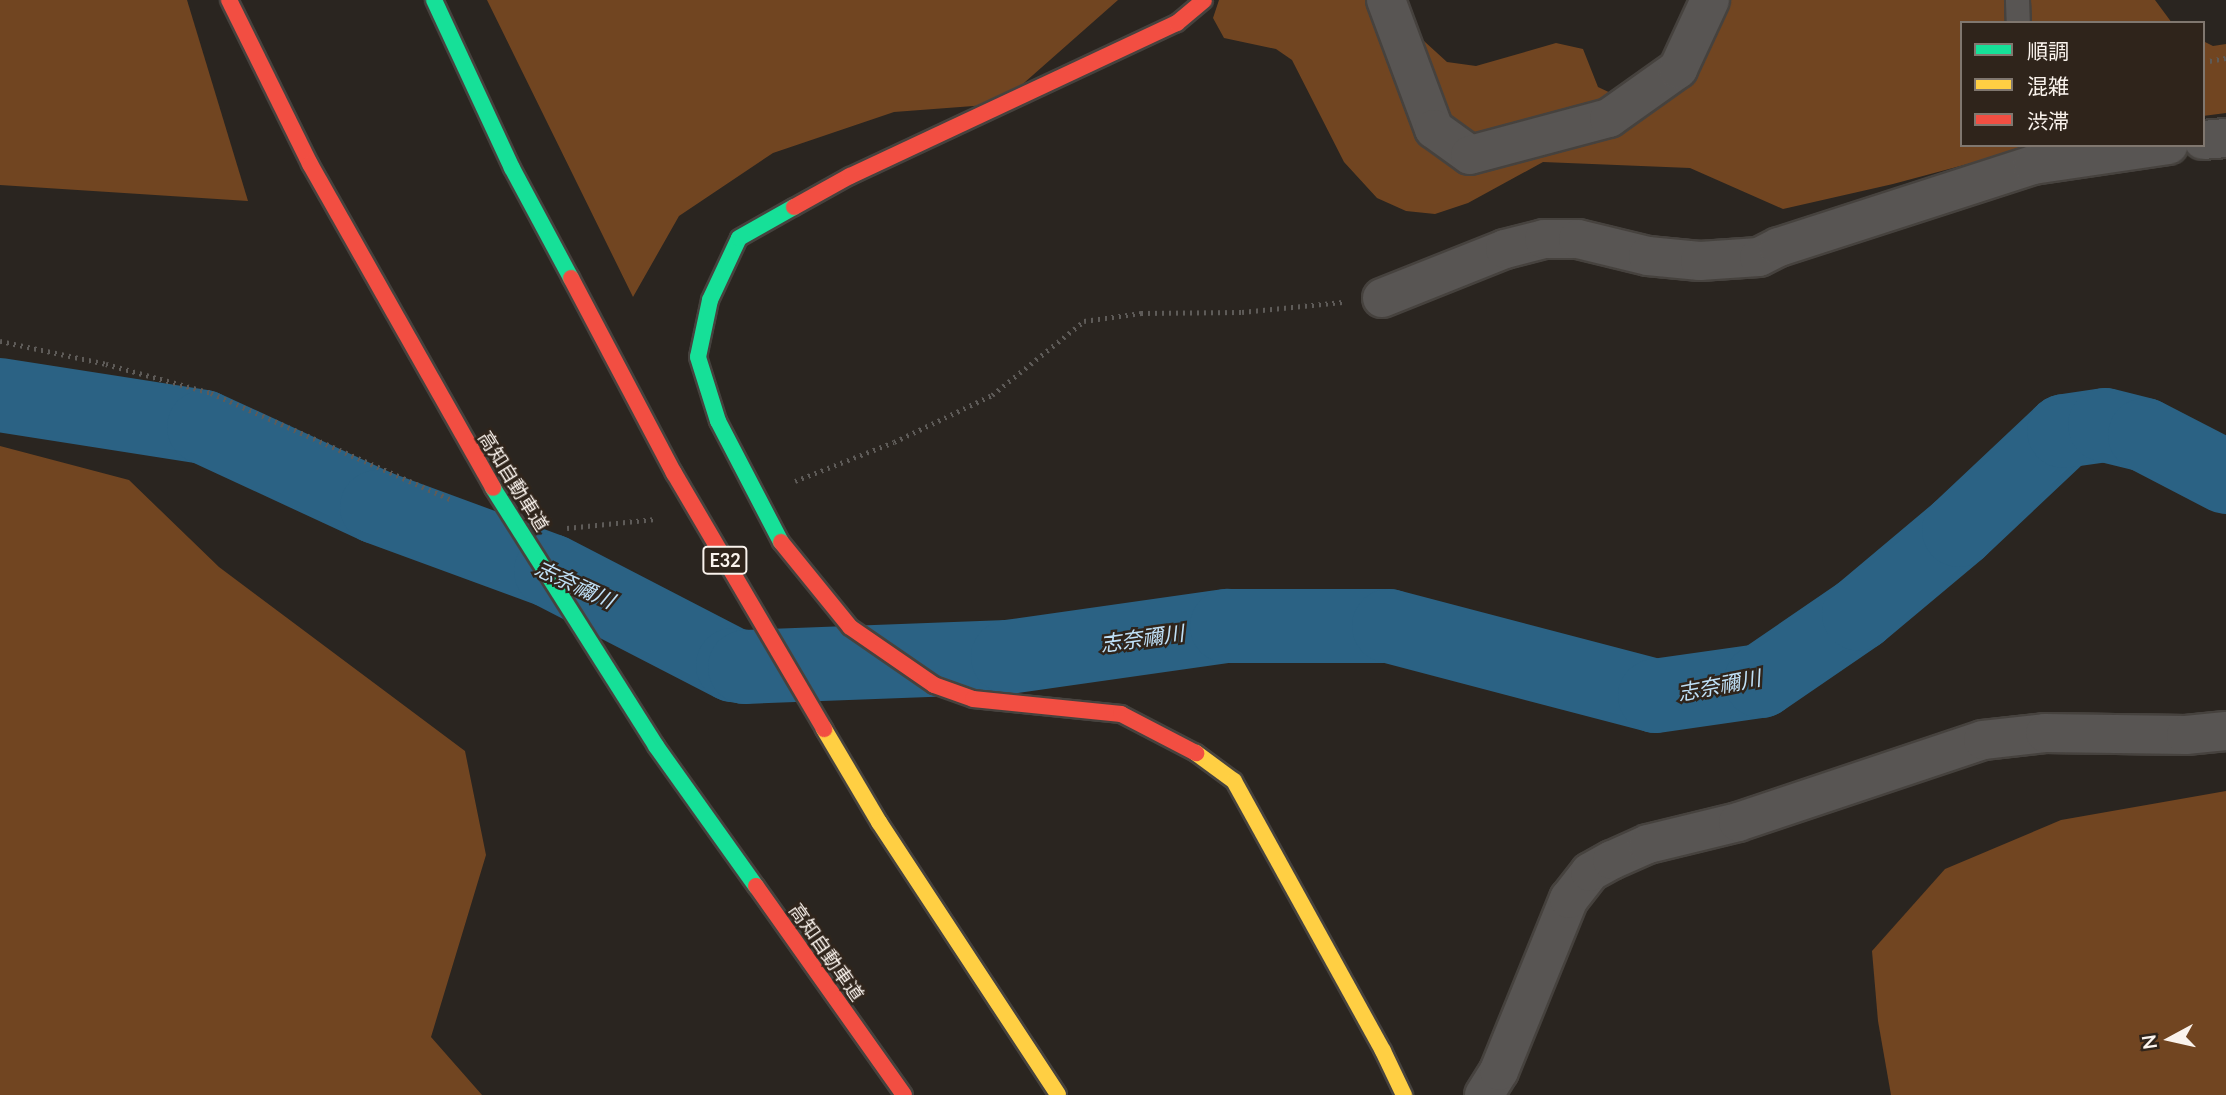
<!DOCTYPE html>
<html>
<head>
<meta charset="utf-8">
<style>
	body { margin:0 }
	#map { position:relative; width:2226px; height:1095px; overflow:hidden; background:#2a2520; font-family:Lato,"Noto Sans JP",sans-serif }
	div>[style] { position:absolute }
	.forest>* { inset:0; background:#714521 }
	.river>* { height:74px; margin:-37px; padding:0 37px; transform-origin:37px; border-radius:37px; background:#2b6284 }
	.path>* { height:4.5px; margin-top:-2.25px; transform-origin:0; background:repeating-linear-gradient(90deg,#5e5b58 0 2px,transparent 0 7px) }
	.roads { filter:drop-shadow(2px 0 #46423e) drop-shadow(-2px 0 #46423e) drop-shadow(0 2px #46423e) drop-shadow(0 -2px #46423e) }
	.lane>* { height:23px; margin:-11.5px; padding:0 11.5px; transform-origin:11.5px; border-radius:11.5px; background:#585553 }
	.street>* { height:38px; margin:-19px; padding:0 19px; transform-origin:19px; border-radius:19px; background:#585553 }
	.fast>* { height:16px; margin:-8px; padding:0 8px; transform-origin:8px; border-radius:8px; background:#16e098 }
	.slow>* { height:16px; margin:-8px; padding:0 8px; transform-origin:8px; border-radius:8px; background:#ffcf43 }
	.jam>* { height:16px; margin:-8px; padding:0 8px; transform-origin:8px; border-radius:8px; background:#f24e42 }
	.bridges { filter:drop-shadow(2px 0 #46423e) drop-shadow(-2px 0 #46423e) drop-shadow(0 2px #46423e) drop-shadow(0 -2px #46423e) }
	.fast-bridge>* { height:16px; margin:-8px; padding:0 8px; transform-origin:8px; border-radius:8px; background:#16e098 }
	.slow-bridge>* { height:16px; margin:-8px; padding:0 8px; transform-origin:8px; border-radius:8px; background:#ffcf43 }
	.jam-bridge>* { height:16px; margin:-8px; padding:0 8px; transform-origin:8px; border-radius:8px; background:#f24e42 }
	span { translate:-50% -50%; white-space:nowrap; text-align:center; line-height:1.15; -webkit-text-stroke:5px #2f241b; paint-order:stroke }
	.shield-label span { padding:2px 5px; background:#2f241b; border:2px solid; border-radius:5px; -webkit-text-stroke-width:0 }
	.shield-label { font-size:18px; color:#faf3ed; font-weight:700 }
	.street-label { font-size:19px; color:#faf3ed }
	.water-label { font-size:21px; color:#c0e1f8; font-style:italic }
	.legend { position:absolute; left:1960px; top:21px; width:245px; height:126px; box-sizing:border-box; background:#2f241b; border:2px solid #80776f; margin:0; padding:9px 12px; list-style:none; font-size:21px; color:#faf3ed }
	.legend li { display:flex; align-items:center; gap:14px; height:35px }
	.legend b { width:35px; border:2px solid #80776f }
	.north { position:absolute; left:2135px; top:1004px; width:70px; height:70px; -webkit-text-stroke:5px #2f241b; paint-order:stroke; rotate:262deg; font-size:19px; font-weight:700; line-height:28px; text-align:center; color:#faf3ed }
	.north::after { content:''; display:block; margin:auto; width:24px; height:32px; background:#faf3ed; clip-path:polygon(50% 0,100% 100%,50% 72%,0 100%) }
</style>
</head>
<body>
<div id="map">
	<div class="forest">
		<div style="clip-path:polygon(0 0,187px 0,248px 201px,0 185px)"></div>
		<div style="clip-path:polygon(487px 0,1118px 0,1000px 104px,894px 112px,773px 153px,679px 216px,633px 297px)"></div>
		<div style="clip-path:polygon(1219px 0,1379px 0,1447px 62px,1476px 66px,1556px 43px,1583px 49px,1598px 87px,1615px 95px,1671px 51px,1696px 0,2155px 0,2172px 23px,1962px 23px,1962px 145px,2039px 145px,1893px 184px,1783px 209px,1690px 168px,1543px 162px,1468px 203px,1435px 214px,1406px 211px,1377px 198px,1344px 162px,1292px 60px,1276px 49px,1224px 38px,1213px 18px)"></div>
		<div style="clip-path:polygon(2203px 41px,2213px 46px,2226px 44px,2226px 113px,2203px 116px)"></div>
		<div style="clip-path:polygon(0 446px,129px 480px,219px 567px,465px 751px,486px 855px,431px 1037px,482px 1095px,0 1095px)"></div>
		<div style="clip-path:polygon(2226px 791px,2226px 1095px,1891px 1095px,1878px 1021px,1872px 951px,1945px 869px,2061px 820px)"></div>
	</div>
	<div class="river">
		<div style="left:0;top:395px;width:206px;rotate:8.9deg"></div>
		<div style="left:204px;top:427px;width:191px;rotate:24.8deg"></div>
		<div style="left:377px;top:507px;width:185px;rotate:20.2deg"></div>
		<div style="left:551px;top:571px;width:205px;rotate:27.3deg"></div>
		<div style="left:733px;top:665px;width:12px;rotate:9deg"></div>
		<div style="left:745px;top:667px;width:263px;rotate:-2.2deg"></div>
		<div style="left:1008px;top:657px;width:221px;rotate:-8.1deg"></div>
		<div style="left:1227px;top:626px;width:162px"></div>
		<div style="left:1389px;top:626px;width:275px;rotate:14.7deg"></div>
		<div style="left:1655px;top:696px;width:107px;rotate:-8.1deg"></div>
		<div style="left:1761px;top:681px;width:119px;rotate:-34.4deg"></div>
		<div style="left:1859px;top:614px;width:131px;rotate:-40deg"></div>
		<div style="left:1959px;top:530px;width:144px;rotate:-43.3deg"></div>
		<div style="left:2064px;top:431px;width:41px;rotate:-8.3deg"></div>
		<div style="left:2105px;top:425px;width:41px;rotate:14deg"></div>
		<div style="left:2145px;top:435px;width:91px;rotate:27.4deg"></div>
	</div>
	<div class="path">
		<div style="left:2203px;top:62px;width:23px;rotate:-10deg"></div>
		<div style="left:0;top:341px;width:108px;rotate:12.2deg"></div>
		<div style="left:106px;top:364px;width:109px;rotate:15.4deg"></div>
		<div style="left:211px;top:393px;width:265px;rotate:23.9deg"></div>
		<div style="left:795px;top:481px;width:106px;rotate:-21.5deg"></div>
		<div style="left:894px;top:442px;width:109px;rotate:-25.6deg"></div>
		<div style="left:992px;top:395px;width:118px;rotate:-38.8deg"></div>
		<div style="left:1084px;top:321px;width:58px;rotate:-8deg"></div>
		<div style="left:1141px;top:313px;width:101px;rotate:-0.6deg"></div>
		<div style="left:1242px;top:312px;width:101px;rotate:-5.7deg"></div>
		<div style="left:567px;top:528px;width:89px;rotate:-5.8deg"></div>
	</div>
	<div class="roads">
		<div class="lane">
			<div style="left:2017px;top:0;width:23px;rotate:88deg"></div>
		</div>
		<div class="street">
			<div style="left:1386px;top:0;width:138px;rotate:69.6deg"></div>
			<div style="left:1434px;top:129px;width:44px;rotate:35.8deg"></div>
			<div style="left:1470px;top:155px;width:144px;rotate:-14.9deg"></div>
			<div style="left:1609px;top:118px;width:85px;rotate:-35.4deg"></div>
			<div style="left:1678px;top:69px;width:76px;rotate:-65.1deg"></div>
			<div style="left:2203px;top:140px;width:23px;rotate:-5deg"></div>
			<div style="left:1382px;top:298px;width:132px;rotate:-21.7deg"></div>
			<div style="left:1505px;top:249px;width:40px;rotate:-14.4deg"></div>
			<div style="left:1544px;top:239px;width:34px"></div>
			<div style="left:1578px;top:239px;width:72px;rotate:13.7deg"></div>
			<div style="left:1648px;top:256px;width:52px;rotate:5.5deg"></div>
			<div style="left:1700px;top:261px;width:59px;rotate:-3.9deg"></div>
			<div style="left:1759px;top:257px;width:22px;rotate:-27deg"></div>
			<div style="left:1779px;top:247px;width:267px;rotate:-17.9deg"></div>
			<div style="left:2033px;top:165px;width:137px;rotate:-8.4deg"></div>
			<div style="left:1484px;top:1095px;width:28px;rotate:-58deg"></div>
			<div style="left:1499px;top:1071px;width:186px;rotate:-67.9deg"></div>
			<div style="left:1569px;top:899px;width:34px;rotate:-52deg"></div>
			<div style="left:1590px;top:872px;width:25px;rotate:-29deg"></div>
			<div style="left:1612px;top:860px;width:39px;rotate:-24deg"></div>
			<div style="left:1648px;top:844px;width:93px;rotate:-13.7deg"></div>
			<div style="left:1738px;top:822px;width:258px;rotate:-18.5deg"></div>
			<div style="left:1983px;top:740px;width:62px;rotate:-6.4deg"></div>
			<div style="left:2045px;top:733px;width:141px;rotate:0.8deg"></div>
			<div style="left:2186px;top:735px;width:40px;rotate:-5.7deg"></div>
		</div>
		<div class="fast">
			<div style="left:781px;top:542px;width:136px;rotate:-117.5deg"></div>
			<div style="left:718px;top:421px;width:67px;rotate:-107.4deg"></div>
			<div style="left:698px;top:357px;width:58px;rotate:-78.1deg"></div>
			<div style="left:710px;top:300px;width:68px;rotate:-64.9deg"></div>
			<div style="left:739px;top:238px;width:63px;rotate:-29.4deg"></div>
		</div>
		<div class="slow">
			<div style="left:1196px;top:753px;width:47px;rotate:36.4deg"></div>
			<div style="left:1234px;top:781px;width:308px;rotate:61.1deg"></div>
			<div style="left:1383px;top:1051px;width:49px;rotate:64.5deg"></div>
		</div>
		<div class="jam">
			<div style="left:794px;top:207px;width:64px;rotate:-29deg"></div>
			<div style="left:850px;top:176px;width:361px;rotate:-25.1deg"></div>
			<div style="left:1177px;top:23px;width:35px;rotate:-40deg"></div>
			<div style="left:781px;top:542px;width:109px;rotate:50.9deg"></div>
			<div style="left:850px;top:627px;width:102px;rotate:34.6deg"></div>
			<div style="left:934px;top:685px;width:41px;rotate:19.7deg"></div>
			<div style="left:973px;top:699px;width:149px;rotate:5.8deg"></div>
			<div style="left:1121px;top:714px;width:85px;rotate:27.5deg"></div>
		</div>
	</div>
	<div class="bridges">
		<div class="fast-bridge">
			<div style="left:434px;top:0;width:185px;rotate:65.1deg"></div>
			<div style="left:512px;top:168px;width:125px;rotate:61.8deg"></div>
			<div style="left:493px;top:488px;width:305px;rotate:57.7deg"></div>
			<div style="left:656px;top:746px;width:172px;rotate:54.5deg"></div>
		</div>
		<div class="slow-bridge">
			<div style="left:824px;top:729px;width:108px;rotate:59.4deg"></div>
			<div style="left:879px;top:822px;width:326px;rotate:56.7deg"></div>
		</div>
		<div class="jam-bridge">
			<div style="left:229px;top:0;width:183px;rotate:63.7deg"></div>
			<div style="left:310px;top:164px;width:372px;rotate:60.5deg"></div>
			<div style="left:571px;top:278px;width:221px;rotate:62.2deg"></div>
			<div style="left:674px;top:473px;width:297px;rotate:59.6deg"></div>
			<div style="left:756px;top:886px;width:256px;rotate:54.7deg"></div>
		</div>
	</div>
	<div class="shield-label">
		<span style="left:725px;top:560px">E32</span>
	</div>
	<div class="street-label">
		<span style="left:514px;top:481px;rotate:58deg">高知自動車道</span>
		<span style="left:827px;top:952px;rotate:55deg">高知自動車道</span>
	</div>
	<div class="water-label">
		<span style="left:575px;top:584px;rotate:25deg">志奈禰川</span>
		<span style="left:1142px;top:638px;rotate:-8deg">志奈禰川</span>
		<span style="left:1719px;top:685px;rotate:-11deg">志奈禰川</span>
	</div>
	<ul class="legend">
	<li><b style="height:9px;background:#16e098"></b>順調</li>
	<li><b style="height:9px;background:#ffcf43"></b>混雑</li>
	<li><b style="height:9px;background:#f24e42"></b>渋滞</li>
	</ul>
	<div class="north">N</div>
</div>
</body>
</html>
